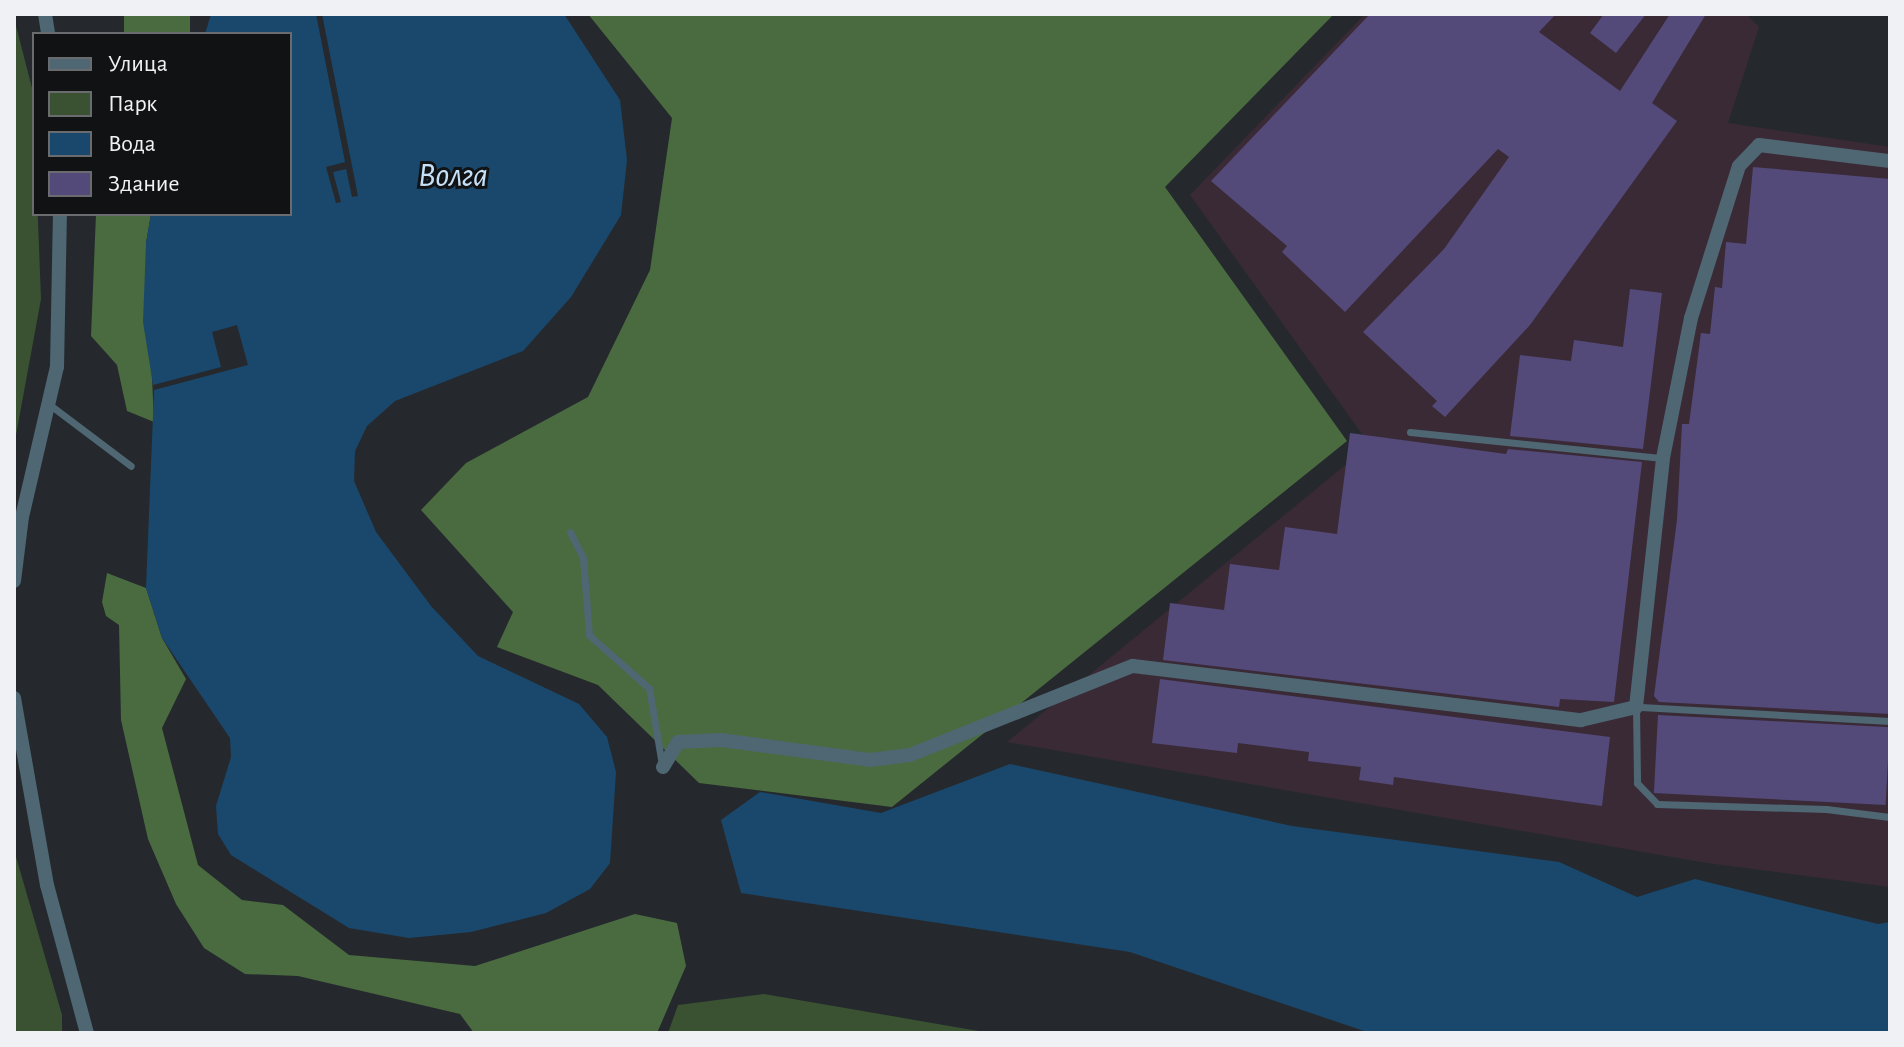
<!DOCTYPE html>
<html>
<head>
<meta charset="utf-8">
<style>
	body { margin:0 }
	#map { position:relative; width:1904px; height:1047px; overflow:hidden; background:#25292e; font-family:"Alegreya Sans",sans-serif }
	div>[style] { position:absolute }
	.industrial>* { inset:0; background:#3a2a36 }
	.green>* { inset:0; background:#3a5232 }
	.forest>* { inset:0; background:#4a6b3f; transform-origin:0 0 }
	.water>* { inset:0; background:#1a486c }
	.pier>* { inset:0; background:#25292e }
	.building>* { inset:0; background:#534a7a; transform-origin:0 0 }
	.service>* { height:7px; margin:-3.5px; padding:0 3.5px; transform-origin:3.5px; border-radius:3.5px; background:#4e6773 }
	.minor>* { height:14px; margin:-7px; padding:0 7px; transform-origin:7px; border-radius:7px; background:#4e6773 }
	span { translate:-50% -50%; white-space:nowrap; text-align:center; line-height:1.15; -webkit-text-stroke:6px #101214; paint-order:stroke }
	.water-label { font-size:34px; color:#c5e0f7; font-style:italic }
	.frame { position:absolute; inset:0; border:16px solid #eff1f4; pointer-events:none }
	.legend { position:absolute; left:32px; top:32px; width:260px; height:184px; box-sizing:border-box; background:#101214; border:2px solid #696b6e; margin:0; padding:10px 14px; list-style:none; font-size:24px; color:#eff1f4 }
	.legend li { display:flex; align-items:center; gap:16px; height:40px }
	.legend b { width:40px; border:2px solid #696b6e }
</style>
</head>
<body>
<div id="map">
	<div class="industrial">
		<div style="clip-path:polygon(1365px 14px,1746px 14px,1759px 27px,1728px 123px,1890px 147px,1890px 887px,1707px 863px,1007px 742px,1370px 445px,1190px 195px)"></div>
	</div>
	<div class="green">
		<div style="clip-path:polygon(14px 18px,33px 92px,41px 299px,14px 446px)"></div>
		<div style="clip-path:polygon(14px 850px,62px 1015px,62px 1033px,14px 1033px)"></div>
		<div style="clip-path:polygon(764px 994px,990px 1033px,668px 1033px,678px 1005px)"></div>
	</div>
	<div class="forest">
		<div style="left:124px;top:14px;width:66px;height:20px"></div>
		<div style="clip-path:polygon(588px 14px,1334px 14px,1165px 187px,1347px 441px,892px 807px,699px 783px,598px 685px,497px 647px,513px 612px,421px 510px,466px 463px,588px 397px,650px 270px,672px 118px)"></div>
		<div style="clip-path:polygon(96px 214px,151px 214px,146px 243px,154px 422px,127px 411px,117px 365px,91px 336px)"></div>
		<div style="clip-path:polygon(107px 573px,146px 588px,162px 638px,186px 679px,162px 728px,198px 865px,242px 900px,283px 905px,349px 955px,475px 966px,635px 914px,677px 923px,686px 966px,657px 1033px,474px 1033px,460px 1014px,298px 976px,245px 974px,204px 948px,176px 904px,148px 839px,121px 720px,119px 625px,106px 616px,102px 602px)"></div>
	</div>
	<div class="water">
		<div style="clip-path:polygon(211px 14px,564px 14px,620px 100px,627px 160px,621px 215px,571px 297px,523px 351px,395px 401px,367px 426px,355px 451px,354px 481px,376px 532px,431px 606px,478px 656px,579px 704px,607px 737px,616px 772px,610px 863px,590px 889px,546px 913px,471px 932px,409px 938px,349px 928px,231px 855px,218px 834px,216px 806px,231px 757px,230px 738px,162px 638px,146px 588px,154px 391px,143px 322px,146px 243px,151px 214px,290px 214px,290px 34px,205px 34px)"></div>
		<div style="clip-path:polygon(1010px 764px,1292px 826px,1559px 862px,1637px 897px,1695px 879px,1878px 924px,1890px 922px,1890px 1033px,1370px 1033px,1130px 952px,741px 893px,721px 820px,760px 792px,881px 813px)"></div>
	</div>
	<div class="pier">
		<div style="clip-path:polygon(316px 14px,322px 14px,358px 196px,352px 197px,346px 169px,333px 172px,341px 202px,336px 203px,326px 167px,345px 162px)"></div>
		<div style="clip-path:polygon(237px 325px,248px 365px,154px 390px,153px 385px,221px 367px,212px 332px)"></div>
	</div>
	<div class="building">
		<div style="clip-path:polygon(1370px 14px,1556px 14px,1539px 32px,1620px 91px,1670px 14px,1706px 14px,1652px 103px,1677px 121px,1530px 325px,1445px 417px,1432px 406px,1437px 401px,1363px 332px,1444px 249px,1509px 157px,1498px 149px,1345px 312px,1282px 252px,1287px 246px,1211px 181px)"></div>
		<div style="clip-path:polygon(1604px 14px,1646px 14px,1616px 53px,1590px 33px)"></div>
		<div style="clip-path:polygon(1753px 167px,1890px 179px,1890px 714px,1659px 702px,1654px 696px,1677px 520px,1682px 424px,1689px 424px,1701px 333px,1710px 334px,1715px 287px,1722px 288px,1726px 242px,1746px 244px)"></div>
		<div style="clip-path:polygon(1630px 289px,1662px 293px,1643px 449px,1510px 436px,1520px 355px,1571px 361px,1574px 340px,1623px 347px)"></div>
		<div style="clip-path:polygon(1350px 433px,1506px 454px,1508px 449px,1642px 462px,1614px 702px,1560px 699px,1559px 707px,1163px 660px,1170px 603px,1224px 610px,1230px 564px,1279px 570px,1285px 527px,1337px 534px)"></div>
		<div style="clip-path:polygon(1160px 679px,1610px 737px,1602px 806px,1394px 777px,1393px 785px,1359px 780px,1361px 767px,1308px 761px,1309px 752px,1238px 743px,1237px 753px,1152px 743px)"></div>
		<div style="left:1658px;top:715px;width:232px;height:78px;rotate:3deg"></div>
	</div>
	<div class="service">
		<div style="left:50px;top:405px;width:101px;rotate:37deg"></div>
		<div style="left:1410px;top:432px;width:254px;rotate:5.9deg"></div>
		<div style="left:570px;top:532px;width:29px;rotate:63deg"></div>
		<div style="left:583px;top:558px;width:77px;rotate:85.5deg"></div>
		<div style="left:589px;top:635px;width:80px;rotate:41.5deg"></div>
		<div style="left:649px;top:688px;width:78px;rotate:80.4deg"></div>
		<div style="left:1890px;top:721px;width:254px;rotate:-176.8deg"></div>
		<div style="left:1636px;top:707px;width:76px;rotate:89.2deg"></div>
		<div style="left:1637px;top:783px;width:29px;rotate:46deg"></div>
		<div style="left:1657px;top:804px;width:169px;rotate:1.7deg"></div>
		<div style="left:1826px;top:809px;width:64px;rotate:7.1deg"></div>
	</div>
	<div class="minor">
		<div style="left:45px;top:14px;width:20px;rotate:81deg"></div>
		<div style="left:14px;top:581px;width:64px;rotate:-82.9deg"></div>
		<div style="left:22px;top:517px;width:154px;rotate:-76.9deg"></div>
		<div style="left:57px;top:367px;width:153px;rotate:-88.9deg"></div>
		<div style="left:14px;top:698px;width:190px;rotate:80deg"></div>
		<div style="left:47px;top:885px;width:153px;rotate:74.9deg"></div>
		<div style="left:663px;top:767px;width:29px;rotate:-59deg"></div>
		<div style="left:678px;top:742px;width:43px;rotate:-2.7deg"></div>
		<div style="left:721px;top:740px;width:150px;rotate:7.6deg"></div>
		<div style="left:870px;top:760px;width:40px;rotate:-7.1deg"></div>
		<div style="left:910px;top:755px;width:240px;rotate:-21.8deg"></div>
		<div style="left:1133px;top:666px;width:451px;rotate:6.9deg"></div>
		<div style="left:1581px;top:720px;width:57px;rotate:-13.3deg"></div>
		<div style="left:1636px;top:707px;width:250px;rotate:-83.8deg"></div>
		<div style="left:1663px;top:458px;width:143px;rotate:-78.7deg"></div>
		<div style="left:1691px;top:318px;width:159px;rotate:-72.5deg"></div>
		<div style="left:1739px;top:166px;width:29px;rotate:-46deg"></div>
		<div style="left:1759px;top:145px;width:132px;rotate:7deg"></div>
	</div>
	<div class="water-label">
		<span style="left:453px;top:177px">Волга</span>
	</div>
	<div class="frame"></div>
	<ul class="legend">
	<li><b style="height:10px;background:#4e6773"></b>Улица</li>
	<li><b style="height:22px;background:#3a5232"></b>Парк</li>
	<li><b style="height:22px;background:#1a486c"></b>Вода</li>
	<li><b style="height:22px;background:#534a7a"></b>Здание</li>
	</ul>
</div>
</body>
</html>
